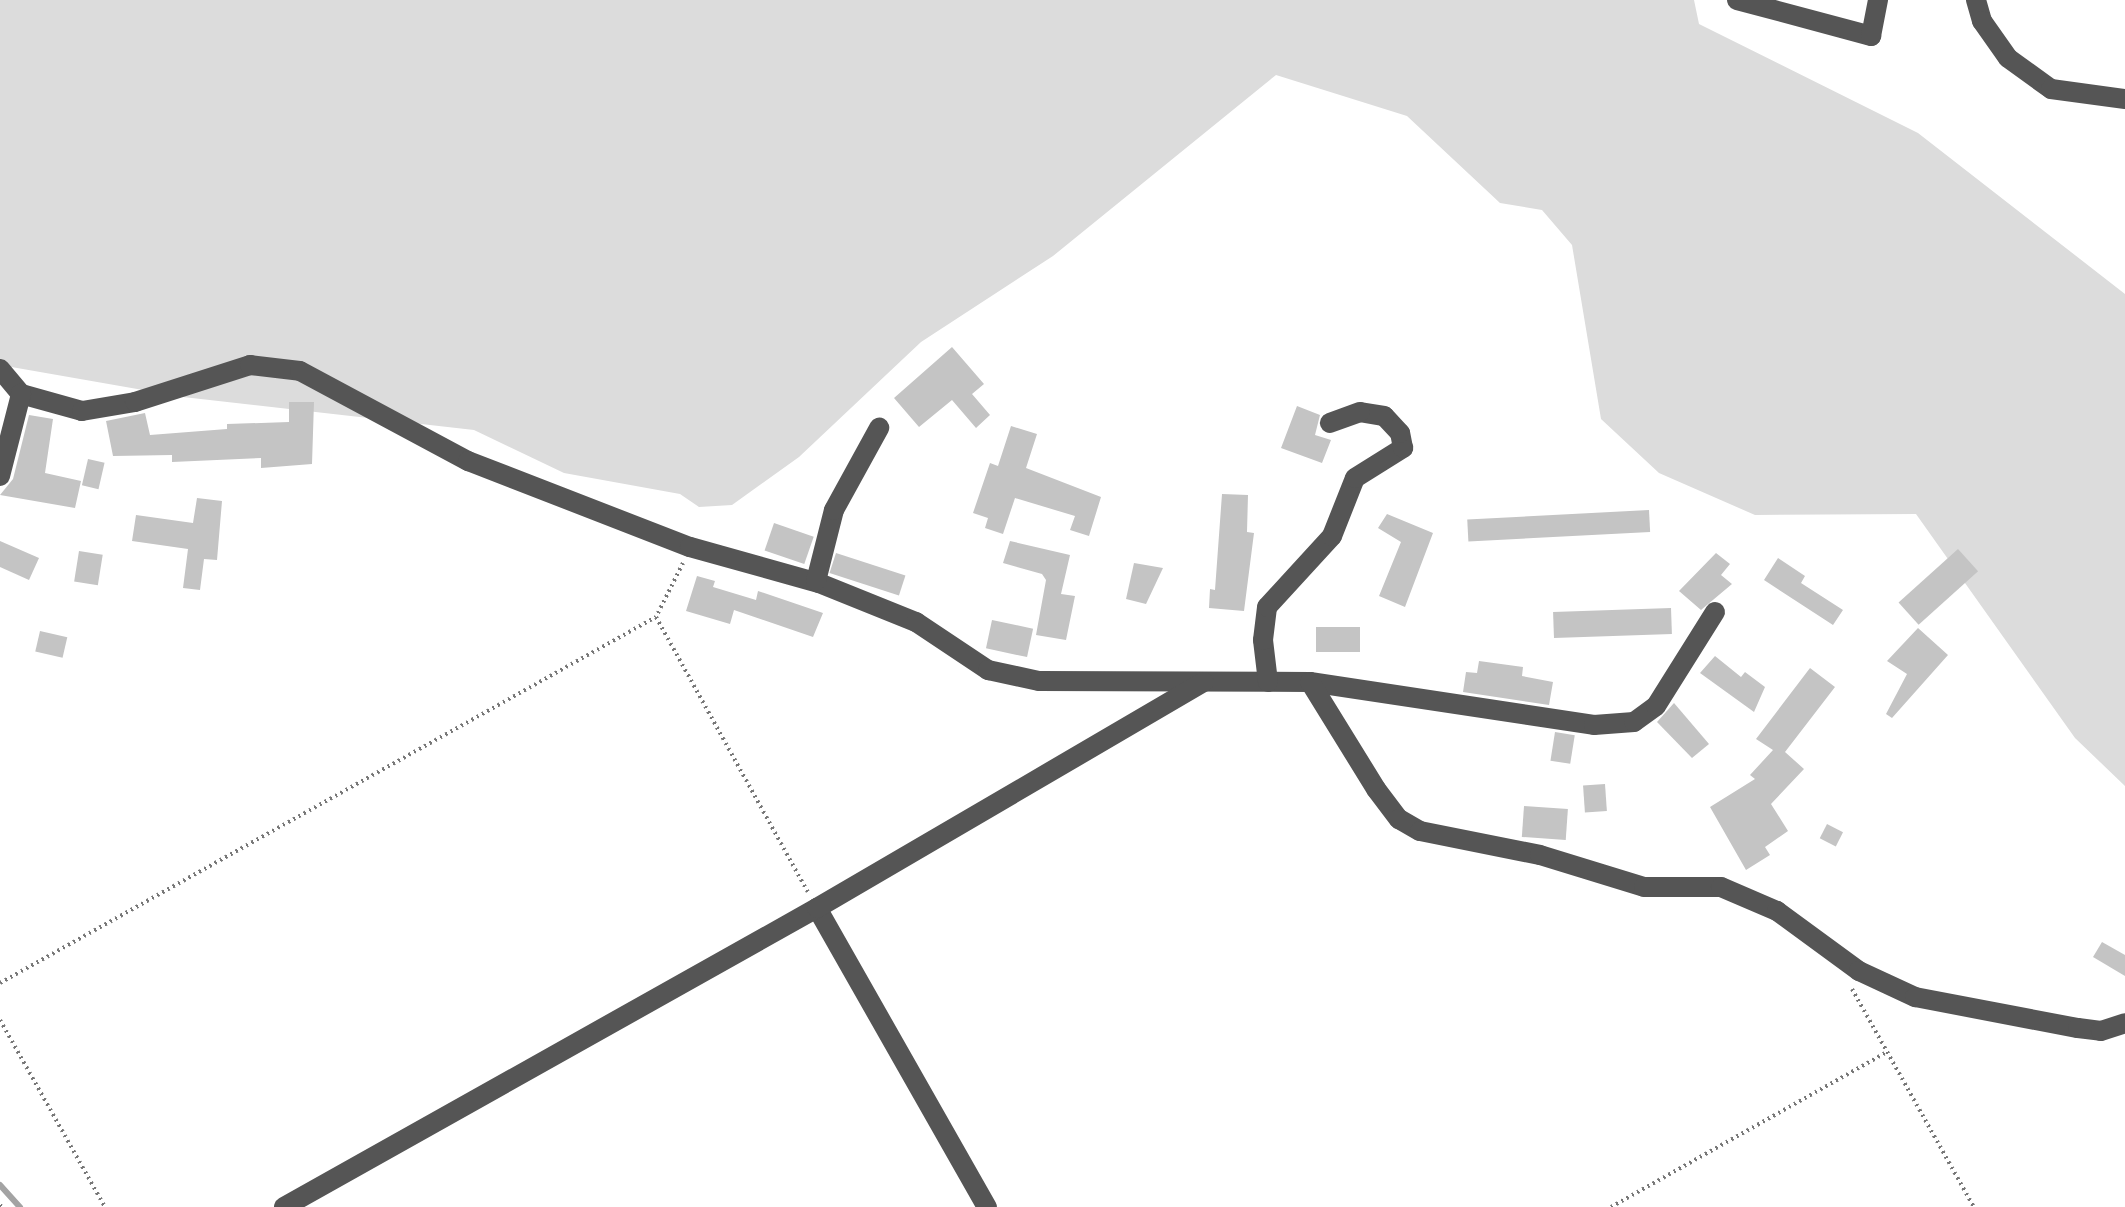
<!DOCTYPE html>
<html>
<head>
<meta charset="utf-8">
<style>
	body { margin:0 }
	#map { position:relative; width:2125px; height:1207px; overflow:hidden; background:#fff; font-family:Helvetica,sans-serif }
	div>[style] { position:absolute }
	.green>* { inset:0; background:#dcdcdc }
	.stream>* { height:6px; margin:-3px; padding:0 3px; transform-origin:3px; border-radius:3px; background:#a3a3a3 }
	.building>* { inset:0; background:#c4c4c4; transform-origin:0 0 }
	.path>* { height:4px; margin-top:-2px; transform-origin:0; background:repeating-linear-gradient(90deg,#777 0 2px,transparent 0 6px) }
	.minor>* { height:20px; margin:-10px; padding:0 10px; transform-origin:10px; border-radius:10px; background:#555 }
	span { translate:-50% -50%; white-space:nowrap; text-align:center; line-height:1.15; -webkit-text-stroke:8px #fff; paint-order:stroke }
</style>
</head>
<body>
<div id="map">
	<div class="green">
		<div style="clip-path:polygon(0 0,1694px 0,1699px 24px,1918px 133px,2125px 294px,2125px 786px,2075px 738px,1916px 514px,1755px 515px,1659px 473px,1601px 419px,1572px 245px,1542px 210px,1500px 203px,1407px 116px,1276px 75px,1053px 256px,921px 342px,799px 457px,732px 505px,699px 507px,680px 494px,564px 473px,474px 430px,183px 397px,0 365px)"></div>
	</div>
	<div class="stream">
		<div style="left:0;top:1185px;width:30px;rotate:48deg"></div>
	</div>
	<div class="building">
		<div style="clip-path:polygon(952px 347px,984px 384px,972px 394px,990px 415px,976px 428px,952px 400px,919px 427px,894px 398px)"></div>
		<div style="clip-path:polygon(289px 402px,314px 402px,312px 464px,261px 468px,261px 458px,172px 462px,172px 455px,113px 456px,106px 421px,145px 413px,150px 435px,227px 429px,227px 424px,289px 422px)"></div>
		<div style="clip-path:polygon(1297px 406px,1320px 415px,1315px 435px,1331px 440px,1322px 463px,1281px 448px)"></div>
		<div style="clip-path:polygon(29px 415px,53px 419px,45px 473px,81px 481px,75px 508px,0 495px,13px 479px)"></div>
		<div style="clip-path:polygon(1011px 426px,1037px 434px,1026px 468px,1101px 497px,1089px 536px,1070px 530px,1075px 516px,1015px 498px,1003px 534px,985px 528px,988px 518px,973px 513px,990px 463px,998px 466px)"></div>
		<div style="left:88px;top:459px;width:17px;height:27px;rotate:13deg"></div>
		<div style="clip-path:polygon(1222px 494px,1248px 495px,1247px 532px,1254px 533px,1244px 611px,1209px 608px,1210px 589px,1215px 590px)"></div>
		<div style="clip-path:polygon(197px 498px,222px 501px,217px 560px,204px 559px,200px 590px,183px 588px,188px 549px,132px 541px,136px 515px,193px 523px)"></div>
		<div style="left:1649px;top:510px;width:22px;height:182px;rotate:87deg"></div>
		<div style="clip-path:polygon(1387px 514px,1433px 533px,1405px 607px,1379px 596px,1401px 542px,1378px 528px)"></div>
		<div style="left:774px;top:523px;width:42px;height:29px;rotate:19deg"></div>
		<div style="clip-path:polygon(0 541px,39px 558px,29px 580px,0 567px)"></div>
		<div style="clip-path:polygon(1010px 541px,1070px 555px,1061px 594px,1075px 596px,1066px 640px,1036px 635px,1046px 580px,1042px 574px,1003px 563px)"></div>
		<div style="left:1958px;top:549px;width:30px;height:80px;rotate:48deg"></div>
		<div style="left:79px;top:551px;width:24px;height:31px;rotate:9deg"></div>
		<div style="left:836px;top:553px;width:73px;height:21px;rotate:18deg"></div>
		<div style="clip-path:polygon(1716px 553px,1730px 564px,1721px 575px,1732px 584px,1701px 610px,1679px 591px)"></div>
		<div style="clip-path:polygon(1778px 558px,1805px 576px,1801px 583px,1843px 610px,1833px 625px,1764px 580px)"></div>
		<div style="clip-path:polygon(1134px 563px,1163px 568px,1146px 604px,1126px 599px)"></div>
		<div style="clip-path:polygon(697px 576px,715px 581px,713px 587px,756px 600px,758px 591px,823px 613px,813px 637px,734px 610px,730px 624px,686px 611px)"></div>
		<div style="left:1671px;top:608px;width:26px;height:118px;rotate:88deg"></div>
		<div style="left:992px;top:620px;width:42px;height:29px;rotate:12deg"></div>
		<div style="left:1316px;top:627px;width:44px;height:25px"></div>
		<div style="clip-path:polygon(1918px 628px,1948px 655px,1892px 718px,1886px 714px,1907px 674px,1887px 661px)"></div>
		<div style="left:40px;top:631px;width:28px;height:21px;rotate:13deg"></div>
		<div style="clip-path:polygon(1715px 656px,1741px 677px,1745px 672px,1765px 687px,1754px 712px,1700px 673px)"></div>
		<div style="clip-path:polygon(1479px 661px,1523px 667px,1522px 676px,1553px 682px,1549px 705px,1463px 692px,1466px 672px,1477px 673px)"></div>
		<div style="clip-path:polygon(1810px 668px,1835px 687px,1785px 752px,1804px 769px,1771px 804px,1788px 831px,1765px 847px,1770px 855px,1746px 870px,1710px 807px,1755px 779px,1750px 775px,1773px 750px,1756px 739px)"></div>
		<div style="clip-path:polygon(1674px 703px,1709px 744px,1692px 758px,1657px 722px)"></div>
		<div style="left:1555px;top:732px;width:20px;height:29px;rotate:9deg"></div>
		<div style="left:1605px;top:784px;width:27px;height:22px;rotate:86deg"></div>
		<div style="left:1524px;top:806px;width:44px;height:31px;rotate:4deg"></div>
		<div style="left:1827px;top:824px;width:18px;height:16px;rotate:27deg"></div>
		<div style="clip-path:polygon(2102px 942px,2125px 955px,2125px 976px,2093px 957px)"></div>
	</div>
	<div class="path">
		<div style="left:683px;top:563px;width:60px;rotate:116.6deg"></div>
		<div style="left:656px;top:617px;width:314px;rotate:61.1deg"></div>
		<div style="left:0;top:983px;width:751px;rotate:-29.16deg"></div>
		<div style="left:1852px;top:989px;width:250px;rotate:60.8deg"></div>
		<div style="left:0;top:1020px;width:214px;rotate:60.7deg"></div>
		<div style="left:0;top:1205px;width:3px;rotate:45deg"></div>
		<div style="left:1611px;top:1207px;width:317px;rotate:-29.3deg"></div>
	</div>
	<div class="minor">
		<div style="left:1737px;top:0;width:139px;rotate:15deg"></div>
		<div style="left:1871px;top:36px;width:37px;rotate:-79deg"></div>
		<div style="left:1976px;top:0;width:22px;rotate:74deg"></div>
		<div style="left:1982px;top:21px;width:45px;rotate:54.9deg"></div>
		<div style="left:2008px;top:58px;width:53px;rotate:35.8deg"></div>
		<div style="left:2051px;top:89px;width:75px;rotate:7.7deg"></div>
		<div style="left:0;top:369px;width:33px;rotate:50deg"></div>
		<div style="left:21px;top:394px;width:63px;rotate:15.6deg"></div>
		<div style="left:82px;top:411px;width:54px;rotate:-9.6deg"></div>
		<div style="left:135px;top:402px;width:121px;rotate:-17.8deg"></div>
		<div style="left:250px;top:365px;width:50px;rotate:6.8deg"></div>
		<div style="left:300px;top:371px;width:191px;rotate:28.2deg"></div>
		<div style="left:468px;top:461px;width:238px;rotate:21.2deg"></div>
		<div style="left:690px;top:547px;width:134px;rotate:15.6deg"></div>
		<div style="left:819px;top:583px;width:105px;rotate:21.9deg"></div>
		<div style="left:916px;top:622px;width:87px;rotate:33.7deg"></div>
		<div style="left:988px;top:670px;width:52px;rotate:12.2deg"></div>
		<div style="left:1039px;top:681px;width:271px;rotate:0.2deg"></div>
		<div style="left:1310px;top:682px;width:287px;rotate:8.6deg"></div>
		<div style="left:1594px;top:725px;width:40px;rotate:-4.3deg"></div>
		<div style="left:1634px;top:722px;width:27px;rotate:-36deg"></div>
		<div style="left:1656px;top:706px;width:111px;rotate:-57.9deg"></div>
		<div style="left:0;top:476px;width:85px;rotate:-75.6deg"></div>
		<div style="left:816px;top:581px;width:73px;rotate:-75.8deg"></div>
		<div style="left:834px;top:510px;width:94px;rotate:-61.2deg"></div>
		<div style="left:1268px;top:682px;width:42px;rotate:-96.8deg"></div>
		<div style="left:1263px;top:640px;width:33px;rotate:-83deg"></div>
		<div style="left:1267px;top:607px;width:96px;rotate:-47.5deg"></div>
		<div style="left:1332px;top:536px;width:62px;rotate:-68.4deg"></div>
		<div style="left:1355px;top:478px;width:57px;rotate:-32deg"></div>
		<div style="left:1403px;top:448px;width:15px;rotate:-101deg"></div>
		<div style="left:1400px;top:433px;width:23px;rotate:-133deg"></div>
		<div style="left:1384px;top:416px;width:24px;rotate:-171deg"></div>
		<div style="left:1360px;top:412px;width:32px;rotate:160deg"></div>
		<div style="left:1310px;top:682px;width:126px;rotate:58.3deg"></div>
		<div style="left:1376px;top:789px;width:38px;rotate:53deg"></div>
		<div style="left:1399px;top:819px;width:24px;rotate:30deg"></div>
		<div style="left:1420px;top:831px;width:122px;rotate:11.3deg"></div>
		<div style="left:1540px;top:855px;width:109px;rotate:17.1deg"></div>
		<div style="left:1644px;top:887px;width:77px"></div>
		<div style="left:1721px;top:887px;width:61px;rotate:23.2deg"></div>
		<div style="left:1777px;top:911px;width:102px;rotate:36.2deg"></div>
		<div style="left:1859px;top:971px;width:62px;rotate:24.9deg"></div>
		<div style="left:1915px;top:997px;width:166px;rotate:10.8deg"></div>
		<div style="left:2078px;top:1028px;width:23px;rotate:7deg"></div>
		<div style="left:2101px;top:1031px;width:25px;rotate:-18deg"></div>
		<div style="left:817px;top:908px;width:344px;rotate:60.4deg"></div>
		<div style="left:284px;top:1207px;width:611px;rotate:-29.29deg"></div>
		<div style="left:817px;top:908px;width:448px;rotate:-30.3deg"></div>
	</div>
</div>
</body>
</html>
